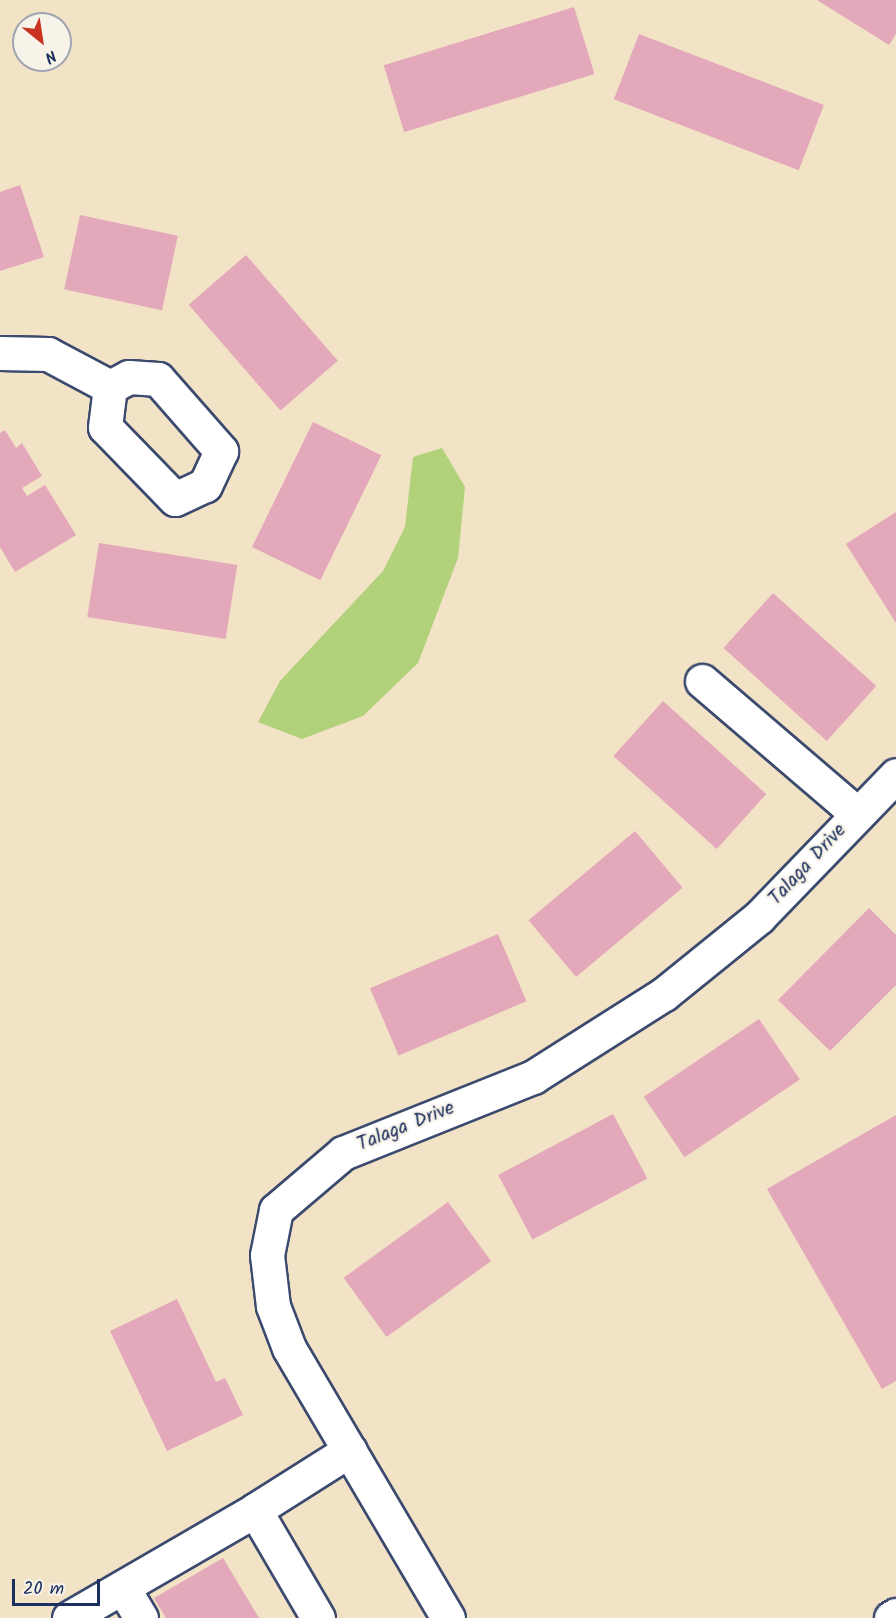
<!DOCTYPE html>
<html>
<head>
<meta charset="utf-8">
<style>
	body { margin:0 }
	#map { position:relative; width:896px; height:1618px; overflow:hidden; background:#f2e2c6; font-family:Kalam,sans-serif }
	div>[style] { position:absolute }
	.green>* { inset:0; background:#b1d27a }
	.building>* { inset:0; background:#e3a8b9; transform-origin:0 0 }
	.roads { filter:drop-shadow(2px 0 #3b4a6e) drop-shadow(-2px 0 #3b4a6e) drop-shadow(0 2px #3b4a6e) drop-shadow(0 -2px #3b4a6e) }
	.minor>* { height:33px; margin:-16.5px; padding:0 16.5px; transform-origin:16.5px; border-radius:16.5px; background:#fff }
	.major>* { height:33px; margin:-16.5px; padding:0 16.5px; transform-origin:16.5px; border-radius:16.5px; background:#fff }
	span { translate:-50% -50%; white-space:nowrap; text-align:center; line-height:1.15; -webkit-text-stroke:4.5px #f7f3e8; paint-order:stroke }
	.street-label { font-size:20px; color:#1b2f5e }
	.north { position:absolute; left:12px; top:12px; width:60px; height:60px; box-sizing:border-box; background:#f7f3e8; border:2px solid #9fa5b1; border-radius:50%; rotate:150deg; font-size:16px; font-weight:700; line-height:24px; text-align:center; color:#1b2f5e }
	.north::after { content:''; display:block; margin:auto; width:21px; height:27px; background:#c8321e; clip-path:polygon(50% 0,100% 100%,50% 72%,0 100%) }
	.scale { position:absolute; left:12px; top:1579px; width:88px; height:27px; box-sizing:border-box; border:3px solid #1b2f5e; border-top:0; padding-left:8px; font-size:18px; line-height:21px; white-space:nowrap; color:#1b2f5e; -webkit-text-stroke:4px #f7f3e8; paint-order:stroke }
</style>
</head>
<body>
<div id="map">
	<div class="green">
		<div style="clip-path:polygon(442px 448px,465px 487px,458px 558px,418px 663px,363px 716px,302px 739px,258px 722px,280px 681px,383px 571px,405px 527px,413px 457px)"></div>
	</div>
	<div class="building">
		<div style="clip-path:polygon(817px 0,896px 0,896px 34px,889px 45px)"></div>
		<div style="left:574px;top:7px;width:70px;height:199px;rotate:73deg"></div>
		<div style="left:639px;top:34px;width:198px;height:70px;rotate:21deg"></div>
		<div style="clip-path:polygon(20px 185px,44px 257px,0 271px,0 192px)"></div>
		<div style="left:80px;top:215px;width:100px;height:76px;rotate:12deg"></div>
		<div style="left:246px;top:255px;width:140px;height:76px;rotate:49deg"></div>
		<div style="left:313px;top:422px;width:76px;height:139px;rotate:26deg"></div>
		<div style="clip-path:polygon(5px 430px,16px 448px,22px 443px,42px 476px,22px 488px,27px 496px,45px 485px,76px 535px,15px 572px,0 547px,0 433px)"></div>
		<div style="clip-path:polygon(896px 512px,896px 623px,846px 544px)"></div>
		<div style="left:99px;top:543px;width:140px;height:75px;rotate:9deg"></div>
		<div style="left:773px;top:593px;width:139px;height:74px;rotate:42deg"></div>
		<div style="left:663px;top:701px;width:139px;height:74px;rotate:42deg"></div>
		<div style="left:635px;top:831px;width:74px;height:139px;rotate:50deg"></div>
		<div style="clip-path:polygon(869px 908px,896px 935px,896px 985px,830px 1051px,778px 1000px)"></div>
		<div style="left:498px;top:934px;width:73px;height:139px;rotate:67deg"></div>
		<div style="left:759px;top:1019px;width:73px;height:139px;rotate:56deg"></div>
		<div style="left:613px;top:1114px;width:73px;height:130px;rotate:62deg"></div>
		<div style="clip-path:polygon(896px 1115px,896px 1381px,882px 1389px,767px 1189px)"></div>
		<div style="left:448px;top:1202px;width:73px;height:129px;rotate:54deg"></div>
		<div style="clip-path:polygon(177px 1299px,216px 1382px,225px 1378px,243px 1415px,167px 1451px,110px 1331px)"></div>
		<div style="clip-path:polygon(223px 1558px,259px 1618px,166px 1618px,154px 1598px)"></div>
	</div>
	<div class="roads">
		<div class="minor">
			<div style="left:0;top:353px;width:48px;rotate:1.2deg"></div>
			<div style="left:48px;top:354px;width:70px;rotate:28deg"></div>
			<div style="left:129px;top:377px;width:29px;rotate:4deg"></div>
			<div style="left:158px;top:379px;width:96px;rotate:48.8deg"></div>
			<div style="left:221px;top:451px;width:38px;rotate:115deg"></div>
			<div style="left:205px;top:485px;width:33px;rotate:155deg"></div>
			<div style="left:175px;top:499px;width:100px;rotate:-134.2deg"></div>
			<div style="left:105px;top:427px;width:40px;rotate:-82.9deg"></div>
			<div style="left:110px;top:387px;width:21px;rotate:-28deg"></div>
			<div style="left:702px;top:681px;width:203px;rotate:40.6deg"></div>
			<div style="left:123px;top:1588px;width:35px;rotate:59deg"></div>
			<div style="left:69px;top:1618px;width:215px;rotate:-30.1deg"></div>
			<div style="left:318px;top:1618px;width:125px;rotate:-120.3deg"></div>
			<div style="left:255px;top:1510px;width:112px;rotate:-32.3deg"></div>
			<div style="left:448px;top:1618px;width:313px;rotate:-120.5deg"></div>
			<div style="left:289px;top:1348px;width:45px;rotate:-110.9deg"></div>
			<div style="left:273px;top:1306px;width:51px;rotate:-96.7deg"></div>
			<div style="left:267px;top:1255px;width:46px;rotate:-78.7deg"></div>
			<div style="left:276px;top:1210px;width:88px;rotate:-40.4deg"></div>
			<div style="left:343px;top:1153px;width:205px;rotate:-21.8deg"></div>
			<div style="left:533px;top:1077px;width:155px;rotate:-32.4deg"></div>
			<div style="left:664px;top:994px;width:122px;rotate:-39deg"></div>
			<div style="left:759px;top:917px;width:197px;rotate:-46deg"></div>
		</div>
		<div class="major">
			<div style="left:891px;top:1618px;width:6px;rotate:-31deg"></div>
		</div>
	</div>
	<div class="street-label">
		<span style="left:808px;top:865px;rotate:-47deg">Talaga Drive</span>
		<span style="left:406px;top:1127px;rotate:-22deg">Talaga Drive</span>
	</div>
	<div class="north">N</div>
	<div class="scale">20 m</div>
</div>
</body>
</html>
